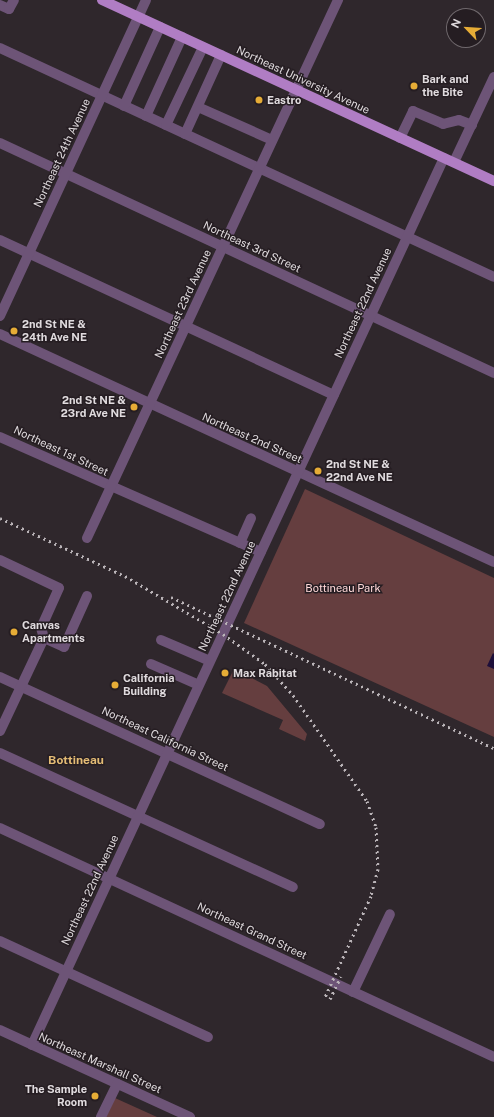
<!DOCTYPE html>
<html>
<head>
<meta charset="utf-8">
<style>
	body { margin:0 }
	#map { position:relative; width:494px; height:1117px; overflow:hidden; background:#2f272c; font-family:"Public Sans",sans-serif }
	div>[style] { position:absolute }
	.green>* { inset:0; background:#653e3f }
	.water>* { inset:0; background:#1e0f3a }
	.minor>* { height:10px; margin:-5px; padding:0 5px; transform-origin:5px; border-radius:5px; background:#6d5477 }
	.major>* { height:10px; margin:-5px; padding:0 5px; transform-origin:5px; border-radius:5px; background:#b07dc4 }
	.rail>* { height:3px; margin-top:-1.5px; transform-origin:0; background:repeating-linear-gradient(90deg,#bab4b8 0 2px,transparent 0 6px) }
	.dots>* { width:11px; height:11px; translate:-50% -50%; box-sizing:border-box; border:2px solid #251d22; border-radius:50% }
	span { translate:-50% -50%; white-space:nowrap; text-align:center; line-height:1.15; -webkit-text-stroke:3px #251d22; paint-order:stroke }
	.street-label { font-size:11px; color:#e0dbde }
	.poi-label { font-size:11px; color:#e0dbde; font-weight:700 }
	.left { translate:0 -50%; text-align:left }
	.right { translate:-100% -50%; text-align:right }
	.park-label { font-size:11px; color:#ffd8d8 }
	.neighbourhood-label { font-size:12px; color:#e4bc75; font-weight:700 }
	.north { position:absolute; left:446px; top:8px; width:40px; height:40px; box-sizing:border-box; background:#251d22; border:1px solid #70696d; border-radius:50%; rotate:295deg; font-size:11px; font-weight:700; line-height:16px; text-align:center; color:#e0dbde }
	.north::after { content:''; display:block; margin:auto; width:14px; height:18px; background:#e6ac36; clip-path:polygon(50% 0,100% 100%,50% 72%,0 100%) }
</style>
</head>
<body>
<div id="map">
	<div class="green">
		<div style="clip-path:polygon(305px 489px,494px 578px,494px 737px,244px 623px)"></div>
		<div style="clip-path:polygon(234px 669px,267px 686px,307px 734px,305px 741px,279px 729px,283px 720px,222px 693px)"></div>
		<div style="clip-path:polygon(115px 1098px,157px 1117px,106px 1117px)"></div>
	</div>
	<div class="water">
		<div style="clip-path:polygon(493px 653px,494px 654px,494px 669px,487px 666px)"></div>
	</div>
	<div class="minor">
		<div style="left:0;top:5px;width:10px;rotate:24deg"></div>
		<div style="left:9px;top:9px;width:10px;rotate:-61deg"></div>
		<div style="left:0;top:48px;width:544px;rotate:24.87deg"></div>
		<div style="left:124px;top:106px;width:87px;rotate:-65.5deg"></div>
		<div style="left:198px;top:107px;width:81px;rotate:24deg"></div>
		<div style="left:146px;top:116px;width:87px;rotate:-65.5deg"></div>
		<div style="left:166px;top:125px;width:86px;rotate:-64.6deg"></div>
		<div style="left:185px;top:134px;width:87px;rotate:-65.5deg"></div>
		<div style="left:400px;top:138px;width:30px;rotate:-64deg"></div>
		<div style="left:413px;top:111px;width:33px;rotate:23deg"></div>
		<div style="left:443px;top:124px;width:16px;rotate:-14deg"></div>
		<div style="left:459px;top:120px;width:14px;rotate:21deg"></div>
		<div style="left:0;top:143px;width:545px;rotate:24.97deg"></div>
		<div style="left:454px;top:162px;width:94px;rotate:-64.8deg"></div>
		<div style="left:0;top:240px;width:368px;rotate:24.9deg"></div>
		<div style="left:0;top:316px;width:348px;rotate:-65.2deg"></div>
		<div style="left:0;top:334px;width:544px;rotate:24.78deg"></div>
		<div style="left:0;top:437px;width:285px;rotate:23.8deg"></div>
		<div style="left:87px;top:538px;width:594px;rotate:-64.99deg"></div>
		<div style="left:240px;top:543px;width:27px;rotate:-66deg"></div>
		<div style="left:0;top:560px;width:65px;rotate:25.4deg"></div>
		<div style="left:59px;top:588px;width:44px;rotate:114.2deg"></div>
		<div style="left:41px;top:628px;width:10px;rotate:73deg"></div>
		<div style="left:44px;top:638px;width:22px;rotate:24deg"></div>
		<div style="left:64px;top:647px;width:56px;rotate:-65.7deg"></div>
		<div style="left:161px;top:640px;width:53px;rotate:23.2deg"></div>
		<div style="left:151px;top:664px;width:52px;rotate:23.6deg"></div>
		<div style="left:0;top:677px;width:352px;rotate:24.7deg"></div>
		<div style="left:0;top:731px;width:103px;rotate:-64.7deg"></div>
		<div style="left:0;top:753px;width:322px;rotate:24.6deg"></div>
		<div style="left:0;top:828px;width:544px;rotate:24.87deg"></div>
		<div style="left:0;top:941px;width:229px;rotate:24.8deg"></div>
		<div style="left:353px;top:992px;width:86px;rotate:-64.6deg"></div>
		<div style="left:0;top:1030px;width:209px;rotate:24.6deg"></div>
		<div style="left:32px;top:1045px;width:978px;rotate:-65.09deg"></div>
		<div style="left:101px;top:1117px;width:37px;rotate:-64deg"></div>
	</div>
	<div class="major">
		<div style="left:102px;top:0;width:432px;rotate:24.8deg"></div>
	</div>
	<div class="rail">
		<div style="left:0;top:518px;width:142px;rotate:24.9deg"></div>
		<div style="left:125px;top:576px;width:114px;rotate:30.6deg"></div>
		<div style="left:223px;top:634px;width:52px;rotate:35.5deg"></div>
		<div style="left:265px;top:664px;width:42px;rotate:47.9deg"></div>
		<div style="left:293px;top:695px;width:129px;rotate:55.1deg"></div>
		<div style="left:367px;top:801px;width:28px;rotate:71deg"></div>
		<div style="left:376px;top:827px;width:42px;rotate:87.3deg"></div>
		<div style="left:378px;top:869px;width:28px;rotate:105deg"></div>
		<div style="left:371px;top:896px;width:111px;rotate:114.5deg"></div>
		<div style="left:171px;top:597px;width:357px;rotate:25.1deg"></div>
		<div style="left:330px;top:999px;width:25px;rotate:-64deg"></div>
	</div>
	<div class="dots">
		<div style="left:414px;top:86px;background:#e6ac36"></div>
		<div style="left:259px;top:100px;background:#e6ac36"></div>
		<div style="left:14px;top:331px;background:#e6ac36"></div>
		<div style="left:134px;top:407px;background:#e6ac36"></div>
		<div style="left:318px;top:471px;background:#e6ac36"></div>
		<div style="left:14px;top:632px;background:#e6ac36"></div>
		<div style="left:225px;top:673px;background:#e6ac36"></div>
		<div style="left:115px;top:685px;background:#e6ac36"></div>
		<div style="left:95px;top:1096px;background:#e6ac36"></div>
	</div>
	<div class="street-label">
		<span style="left:303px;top:80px;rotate:25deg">Northeast University Avenue</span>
		<span style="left:62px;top:153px;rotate:-65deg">Northeast 24th Avenue</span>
		<span style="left:252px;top:247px;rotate:25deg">Northeast 3rd Street</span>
		<span style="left:363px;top:303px;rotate:-65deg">Northeast 22nd Avenue</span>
		<span style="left:183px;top:304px;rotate:-65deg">Northeast 23rd Avenue</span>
		<span style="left:252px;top:438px;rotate:24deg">Northeast 2nd Street</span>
		<span style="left:61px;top:451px;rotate:25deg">Northeast 1st Street</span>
		<span style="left:227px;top:596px;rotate:-65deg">Northeast 22nd Avenue</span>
		<span style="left:165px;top:739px;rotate:25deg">Northeast California Street</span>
		<span style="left:90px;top:890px;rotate:-65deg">Northeast 22nd Avenue</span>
		<span style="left:252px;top:931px;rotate:25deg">Northeast Grand Street</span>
		<span style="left:100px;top:1063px;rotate:24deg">Northeast Marshall Street</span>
	</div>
	<div class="poi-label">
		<span class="left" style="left:422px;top:86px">Bark and<br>the Bite</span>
		<span class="left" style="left:267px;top:100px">Eastro</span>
		<span class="left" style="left:22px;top:331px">2nd St NE &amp;<br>24th Ave NE</span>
		<span class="right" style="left:126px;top:407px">2nd St NE &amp;<br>23rd Ave NE</span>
		<span class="left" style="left:326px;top:471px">2nd St NE &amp;<br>22nd Ave NE</span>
		<span class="left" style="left:22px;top:632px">Canvas<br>Apartments</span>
		<span class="left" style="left:233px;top:673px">Max Rabitat</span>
		<span class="left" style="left:123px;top:685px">California<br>Building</span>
		<span class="right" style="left:87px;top:1096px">The Sample<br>Room</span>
	</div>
	<div class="park-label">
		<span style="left:343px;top:588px">Bottineau Park</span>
	</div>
	<div class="neighbourhood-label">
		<span style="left:76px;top:761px">Bottineau</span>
	</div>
	<div class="north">N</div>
</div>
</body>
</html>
